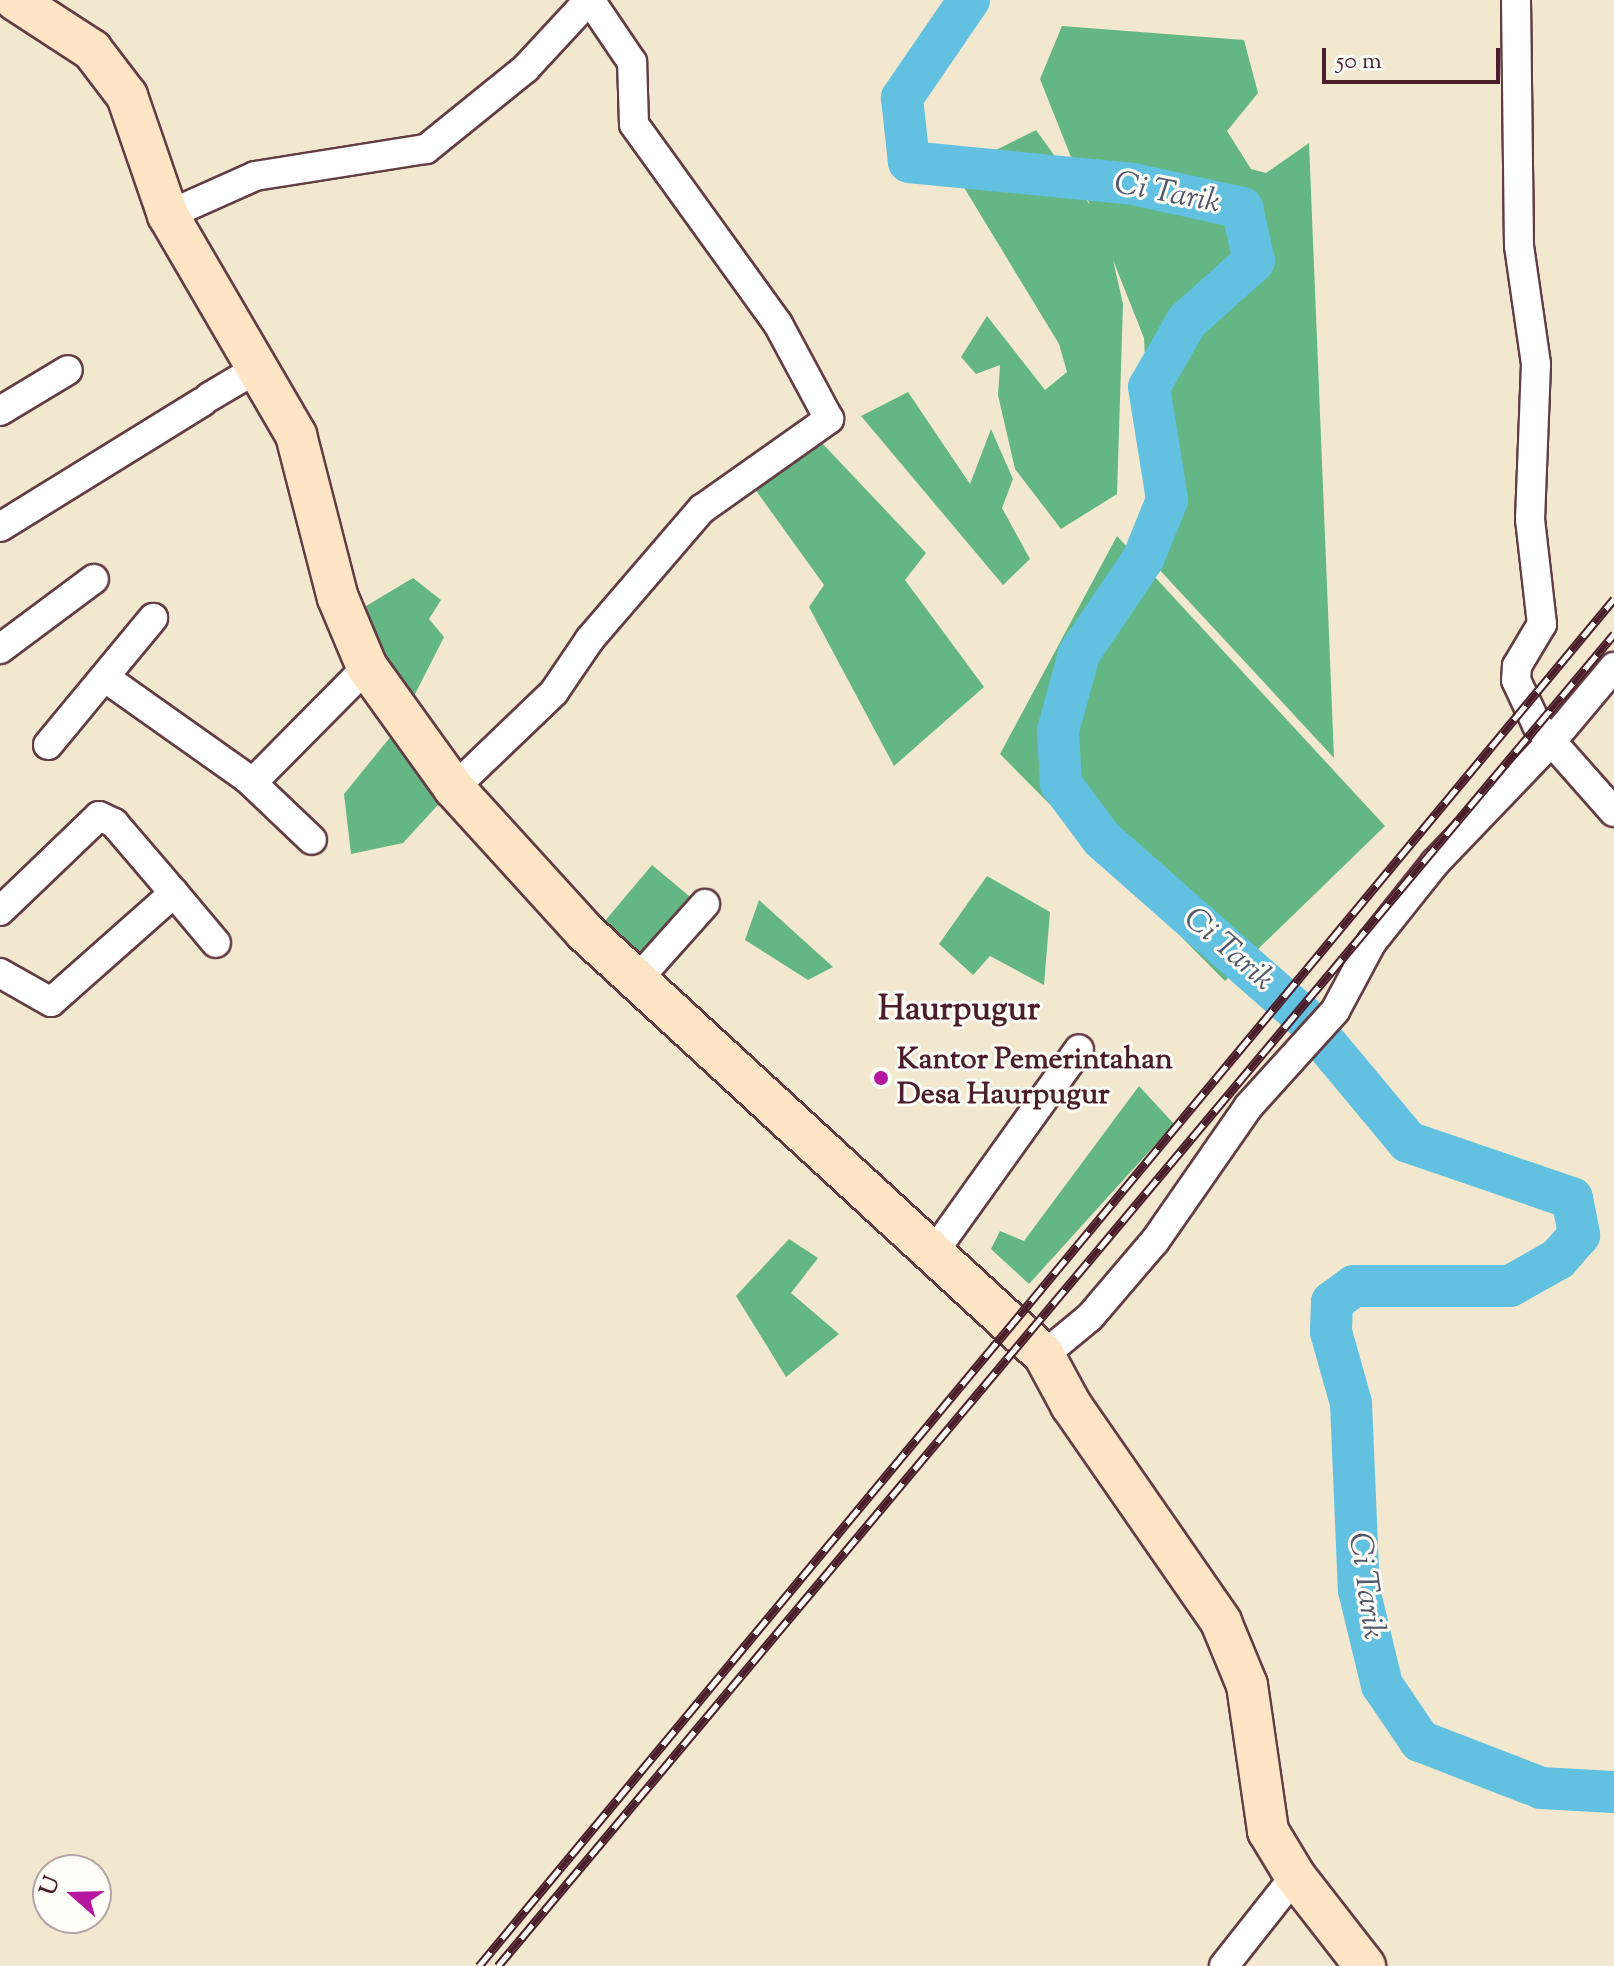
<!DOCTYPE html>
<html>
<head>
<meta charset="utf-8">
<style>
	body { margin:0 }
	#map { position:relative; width:1614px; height:1966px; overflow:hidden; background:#f2e8d0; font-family:"Sorts Mill Goudy",serif }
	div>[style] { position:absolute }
	.forest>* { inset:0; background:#64b684; transform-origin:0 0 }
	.river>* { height:42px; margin:-21px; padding:0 21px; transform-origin:21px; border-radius:21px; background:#62c1e0 }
	.roads { filter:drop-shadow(2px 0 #633d44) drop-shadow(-2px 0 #633d44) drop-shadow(0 2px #633d44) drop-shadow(0 -2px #633d44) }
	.street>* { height:28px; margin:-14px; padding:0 14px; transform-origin:14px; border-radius:14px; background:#fff }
	.secondary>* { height:40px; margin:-20px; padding:0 20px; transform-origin:20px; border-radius:20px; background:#fde5c5 }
	.rail>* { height:9px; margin-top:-4.5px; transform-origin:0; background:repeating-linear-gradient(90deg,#fdfcf7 0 18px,#4a1f2b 0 36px); box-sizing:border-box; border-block:2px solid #4a1f2b }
	.dots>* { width:22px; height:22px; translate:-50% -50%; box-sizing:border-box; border:4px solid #fdfcf7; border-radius:50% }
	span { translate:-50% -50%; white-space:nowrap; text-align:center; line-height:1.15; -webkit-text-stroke:6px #fdfcf7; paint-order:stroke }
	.poi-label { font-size:30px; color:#4a1f2b; font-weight:700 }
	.left { translate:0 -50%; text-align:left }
	.water-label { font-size:32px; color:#52586a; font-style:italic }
	.quarter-label { font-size:34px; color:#4a1f2b; font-weight:700 }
	.north { position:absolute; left:32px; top:1854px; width:80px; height:80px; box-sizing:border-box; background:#fdfcf7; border:2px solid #b5a4a5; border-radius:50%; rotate:290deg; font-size:22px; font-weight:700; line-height:32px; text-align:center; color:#4a1f2b }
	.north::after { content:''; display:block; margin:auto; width:28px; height:36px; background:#b5179e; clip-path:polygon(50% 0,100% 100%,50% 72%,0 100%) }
	.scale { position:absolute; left:1322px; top:48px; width:178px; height:36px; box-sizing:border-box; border:4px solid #4a1f2b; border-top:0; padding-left:10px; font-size:24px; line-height:28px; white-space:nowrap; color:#4a1f2b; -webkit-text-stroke:6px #fdfcf7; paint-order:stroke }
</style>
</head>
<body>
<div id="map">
	<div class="forest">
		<div style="clip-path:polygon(1062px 26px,1244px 40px,1258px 93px,1227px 131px,1251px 169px,1266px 173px,1309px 143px,1334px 758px,1156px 566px,1144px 338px,1113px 260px,1123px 304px,1117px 494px,1061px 529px,1015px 469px,998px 395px,1000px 365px,976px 374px,961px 357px,987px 316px,1045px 390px,1067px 372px,1059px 344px,954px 171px,1036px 130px,1090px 205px,1040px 79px)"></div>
		<div style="clip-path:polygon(908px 392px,970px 484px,991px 429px,1013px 479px,1002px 508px,1030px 559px,1003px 585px,861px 416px)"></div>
		<div style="clip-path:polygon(822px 443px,926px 553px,905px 580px,984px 687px,894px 766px,809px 607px,824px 585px,752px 485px)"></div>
		<div style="clip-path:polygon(1117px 536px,1385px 826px,1225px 981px,1000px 754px)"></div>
		<div style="clip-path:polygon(413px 578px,441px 600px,429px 619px,444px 637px,410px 704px,356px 612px)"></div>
		<div style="clip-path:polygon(396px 730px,448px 794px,403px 843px,351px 854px,344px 794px)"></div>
		<div style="left:652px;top:865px;width:60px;height:84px;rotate:40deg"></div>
		<div style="clip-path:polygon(987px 876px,1050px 912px,1044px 985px,990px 956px,973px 975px,939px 944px)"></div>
		<div style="clip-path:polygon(759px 900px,833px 967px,808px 980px,745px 940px)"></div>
		<div style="clip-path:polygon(1139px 1086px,1174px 1124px,1029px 1284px,991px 1249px,1000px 1231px,1024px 1241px)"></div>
		<div style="clip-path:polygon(789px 1239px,818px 1258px,791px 1293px,839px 1334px,786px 1377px,736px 1296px)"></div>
	</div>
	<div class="river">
		<div style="left:969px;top:0;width:119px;rotate:124.4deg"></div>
		<div style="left:902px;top:98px;width:64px;rotate:83.8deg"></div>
		<div style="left:909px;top:162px;width:225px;rotate:5.6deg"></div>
		<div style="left:1133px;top:184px;width:112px;rotate:12.4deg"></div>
		<div style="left:1242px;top:208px;width:54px;rotate:77.2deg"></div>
		<div style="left:1254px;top:261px;width:90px;rotate:138.2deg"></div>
		<div style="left:1187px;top:321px;width:76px;rotate:119.9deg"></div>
		<div style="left:1149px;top:387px;width:114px;rotate:80.9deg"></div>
		<div style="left:1167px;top:500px;width:64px;rotate:112.1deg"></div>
		<div style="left:1143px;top:559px;width:115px;rotate:124deg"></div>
		<div style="left:1079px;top:654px;width:80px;rotate:105.3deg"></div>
		<div style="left:1058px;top:731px;width:53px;rotate:86.8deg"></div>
		<div style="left:1061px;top:784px;width:69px;rotate:53.3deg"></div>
		<div style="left:1102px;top:839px;width:268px;rotate:41.4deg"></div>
		<div style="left:1303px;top:1016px;width:164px;rotate:50.2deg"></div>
		<div style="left:1408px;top:1142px;width:173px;rotate:18.9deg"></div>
		<div style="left:1572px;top:1198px;width:38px;rotate:79deg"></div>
		<div style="left:1579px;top:1235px;width:32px;rotate:131deg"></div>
		<div style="left:1558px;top:1259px;width:55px;rotate:150.6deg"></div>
		<div style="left:1510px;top:1286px;width:156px;rotate:180deg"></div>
		<div style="left:1354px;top:1286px;width:27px;rotate:144deg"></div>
		<div style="left:1332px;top:1302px;width:30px;rotate:92deg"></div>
		<div style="left:1331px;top:1332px;width:74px;rotate:74.3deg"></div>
		<div style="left:1351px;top:1403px;width:187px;rotate:87.6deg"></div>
		<div style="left:1359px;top:1590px;width:98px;rotate:76.4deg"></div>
		<div style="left:1382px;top:1685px;width:68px;rotate:55.8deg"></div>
		<div style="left:1420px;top:1741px;width:130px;rotate:21.2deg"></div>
		<div style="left:1541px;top:1788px;width:73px;rotate:3.1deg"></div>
	</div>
	<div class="roads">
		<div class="street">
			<div style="left:1516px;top:0;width:246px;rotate:89.3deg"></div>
			<div style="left:1519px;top:246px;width:119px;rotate:81.8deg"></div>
			<div style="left:1536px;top:364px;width:155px;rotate:92.2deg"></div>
			<div style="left:1530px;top:519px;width:106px;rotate:83.5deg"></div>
			<div style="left:1542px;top:624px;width:49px;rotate:120.8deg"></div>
			<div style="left:1517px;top:666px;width:14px;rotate:94deg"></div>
			<div style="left:1516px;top:680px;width:50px;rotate:65deg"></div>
			<div style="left:1537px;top:725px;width:116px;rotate:48.5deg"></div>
			<div style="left:168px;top:215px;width:95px;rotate:-24.1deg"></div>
			<div style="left:255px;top:176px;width:173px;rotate:-9deg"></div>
			<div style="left:426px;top:149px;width:129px;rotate:-39deg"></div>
			<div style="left:526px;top:68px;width:93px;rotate:-47.2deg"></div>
			<div style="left:209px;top:397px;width:57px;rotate:-30.6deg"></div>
			<div style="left:0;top:411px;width:79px;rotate:-31.1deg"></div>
			<div style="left:0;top:527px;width:238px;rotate:-31.7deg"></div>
			<div style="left:0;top:649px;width:117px;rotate:-36.7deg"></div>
			<div style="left:107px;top:679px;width:173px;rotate:35.3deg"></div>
			<div style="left:248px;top:779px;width:9px;rotate:-6deg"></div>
			<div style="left:257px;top:778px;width:156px;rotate:-45.3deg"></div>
			<div style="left:48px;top:745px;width:165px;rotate:-50.4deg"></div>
			<div style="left:248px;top:779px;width:88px;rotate:43.6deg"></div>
			<div style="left:454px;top:788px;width:139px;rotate:-43.8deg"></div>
			<div style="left:554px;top:692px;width:64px;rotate:-55.8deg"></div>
			<div style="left:590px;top:639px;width:172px;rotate:-49.3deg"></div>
			<div style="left:702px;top:509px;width:156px;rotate:-35.3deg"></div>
			<div style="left:829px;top:419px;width:108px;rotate:-118.2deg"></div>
			<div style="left:778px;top:324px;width:246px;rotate:-125.8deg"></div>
			<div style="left:634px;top:124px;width:62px;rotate:-91.8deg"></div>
			<div style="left:632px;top:62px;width:75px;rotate:-124.1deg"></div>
			<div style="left:174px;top:893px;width:65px;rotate:50deg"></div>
			<div style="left:0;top:911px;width:137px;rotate:-43.8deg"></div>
			<div style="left:99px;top:816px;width:17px;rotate:25deg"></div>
			<div style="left:114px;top:823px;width:92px;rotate:49.4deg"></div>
			<div style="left:174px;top:893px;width:164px;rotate:138.5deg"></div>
			<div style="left:51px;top:1002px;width:59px;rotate:-150.4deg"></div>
			<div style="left:637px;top:980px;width:102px;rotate:-48.2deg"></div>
			<div style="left:931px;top:1256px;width:254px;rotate:-54.4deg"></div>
			<div style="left:1044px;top:1355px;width:60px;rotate:-39.6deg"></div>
			<div style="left:1090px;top:1317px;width:100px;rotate:-49.5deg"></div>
			<div style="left:1155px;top:1241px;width:163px;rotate:-55.2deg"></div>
			<div style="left:1248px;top:1107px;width:130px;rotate:-47.8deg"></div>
			<div style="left:1335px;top:1011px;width:78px;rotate:-61.8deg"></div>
			<div style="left:1372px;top:942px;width:101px;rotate:-51.4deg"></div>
			<div style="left:1435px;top:863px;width:168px;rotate:-46.2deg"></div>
			<div style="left:1551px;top:742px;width:98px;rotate:-50deg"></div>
			<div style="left:1224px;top:1966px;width:115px;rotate:-51.7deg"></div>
		</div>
		<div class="secondary">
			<div style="left:15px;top:0;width:92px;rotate:33deg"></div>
			<div style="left:92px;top:50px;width:58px;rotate:52.7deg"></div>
			<div style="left:127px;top:96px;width:126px;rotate:71deg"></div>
			<div style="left:168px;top:215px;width:255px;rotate:59.8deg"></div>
			<div style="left:296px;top:435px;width:168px;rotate:75.6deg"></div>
			<div style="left:338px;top:598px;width:75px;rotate:67.2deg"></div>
			<div style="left:367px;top:667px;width:149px;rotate:54.3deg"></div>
			<div style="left:454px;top:788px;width:195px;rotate:47.7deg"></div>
			<div style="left:585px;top:932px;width:624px;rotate:42.66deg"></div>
			<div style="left:1044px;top:1355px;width:57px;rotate:61.6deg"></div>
			<div style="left:1071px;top:1405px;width:264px;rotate:55.3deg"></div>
			<div style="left:1221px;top:1622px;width:68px;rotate:67.6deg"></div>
			<div style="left:1247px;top:1685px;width:148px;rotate:81.8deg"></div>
			<div style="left:1268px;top:1831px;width:52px;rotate:59deg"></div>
			<div style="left:1295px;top:1876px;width:114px;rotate:52.1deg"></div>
		</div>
	</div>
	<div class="rail">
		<div style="left:479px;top:1966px;width:1777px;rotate:-50.3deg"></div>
		<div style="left:498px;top:1966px;width:1738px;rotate:-50.04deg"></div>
	</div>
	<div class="dots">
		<div style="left:881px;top:1078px;background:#b5179e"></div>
	</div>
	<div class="poi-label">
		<span class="left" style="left:897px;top:1078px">Kantor Pemerintahan<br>Desa Haurpugur</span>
	</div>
	<div class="water-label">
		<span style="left:1167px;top:194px;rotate:11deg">Ci Tarik</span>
		<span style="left:1228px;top:950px;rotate:41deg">Ci Tarik</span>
		<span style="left:1365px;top:1586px;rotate:82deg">Ci Tarik</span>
	</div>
	<div class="quarter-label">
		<span style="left:959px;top:1011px">Haurpugur</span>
	</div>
	<div class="north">U</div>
	<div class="scale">50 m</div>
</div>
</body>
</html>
